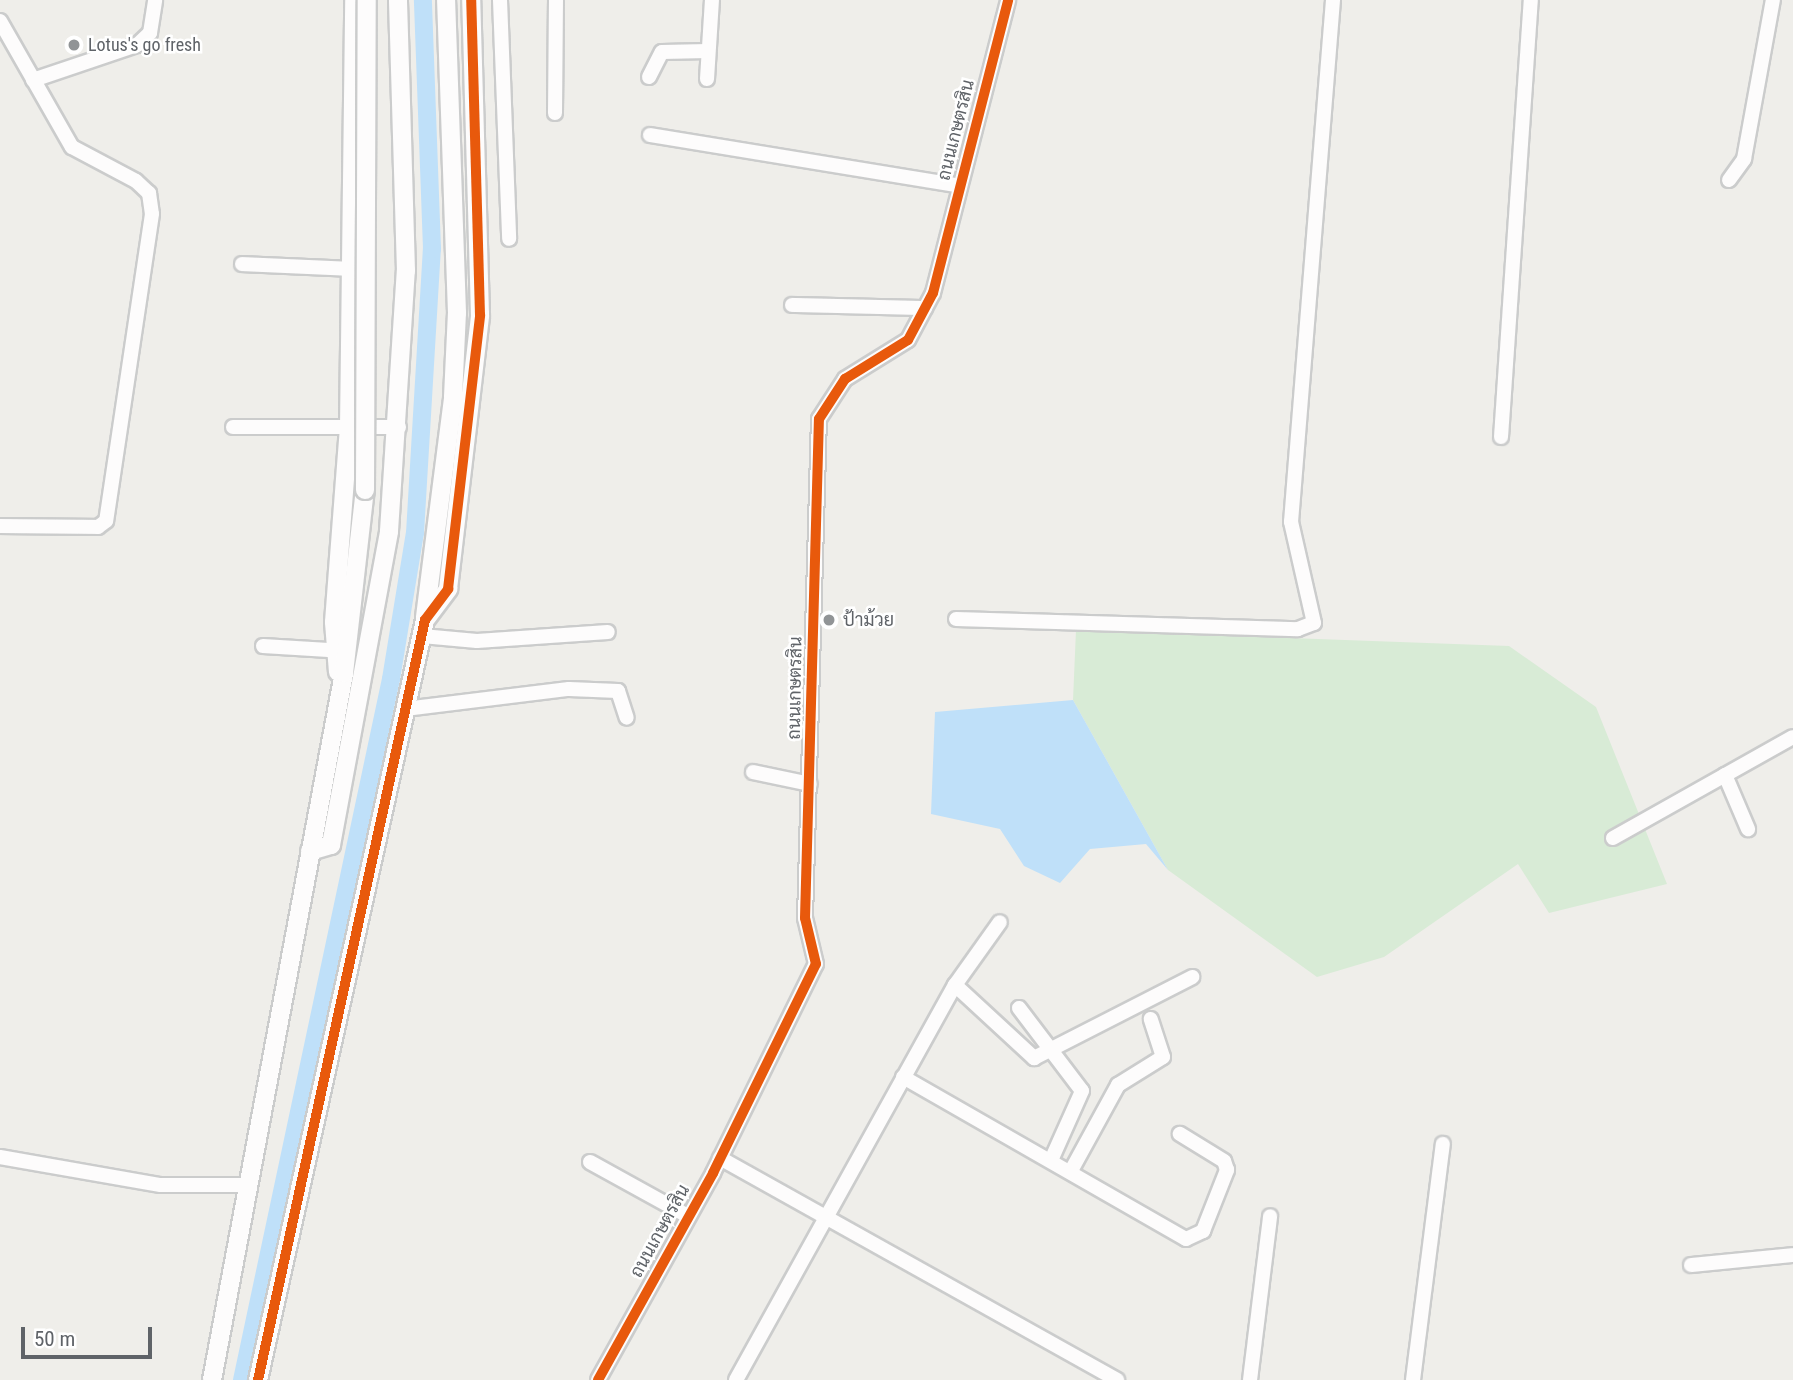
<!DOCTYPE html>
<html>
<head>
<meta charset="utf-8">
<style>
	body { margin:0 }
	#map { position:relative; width:1793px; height:1380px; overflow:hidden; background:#efeeea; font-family:"Roboto Condensed",Sarabun,sans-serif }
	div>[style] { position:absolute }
	.green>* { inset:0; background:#d8ebd6 }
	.water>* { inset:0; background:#bfe0f9 }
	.canal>* { height:18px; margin:-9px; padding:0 9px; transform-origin:9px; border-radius:9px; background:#bfe0f9 }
	.roads { filter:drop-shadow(2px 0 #cbcccc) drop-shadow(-2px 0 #cbcccc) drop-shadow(0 2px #cbcccc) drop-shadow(0 -2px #cbcccc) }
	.minor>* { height:14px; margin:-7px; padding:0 7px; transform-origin:7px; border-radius:7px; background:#fdfcfc }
	.tertiary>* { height:18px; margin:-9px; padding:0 9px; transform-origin:9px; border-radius:9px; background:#fdfcfc }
	.bridges { filter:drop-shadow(2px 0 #cbcccc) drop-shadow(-2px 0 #cbcccc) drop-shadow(0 2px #cbcccc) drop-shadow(0 -2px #cbcccc) }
	.tertiary-bridge>* { height:18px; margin:-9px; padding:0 9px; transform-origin:9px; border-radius:9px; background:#fdfcfc }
	.cycleway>* { height:10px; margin:-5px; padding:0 5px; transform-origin:5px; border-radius:5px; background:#e8590c }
	.dots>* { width:19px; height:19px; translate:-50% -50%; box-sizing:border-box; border:4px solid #fff; border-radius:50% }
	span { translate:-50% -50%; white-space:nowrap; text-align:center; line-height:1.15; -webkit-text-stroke:5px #fff; paint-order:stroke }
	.poi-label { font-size:18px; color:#5f6368 }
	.left { translate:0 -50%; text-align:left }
	.street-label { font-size:18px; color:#5f6368 }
	.scale { position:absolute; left:21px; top:1327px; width:131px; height:32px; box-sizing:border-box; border:4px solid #5f6368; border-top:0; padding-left:9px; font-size:21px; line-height:24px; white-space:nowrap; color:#5f6368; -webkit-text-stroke:5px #fff; paint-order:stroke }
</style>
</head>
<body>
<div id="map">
	<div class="green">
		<div style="clip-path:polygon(1076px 630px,1509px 646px,1596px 707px,1667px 884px,1549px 913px,1518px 864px,1384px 957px,1317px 977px,1168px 870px,1073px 700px)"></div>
	</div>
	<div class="water">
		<div style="clip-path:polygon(1073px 700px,1168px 870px,1146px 844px,1090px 849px,1060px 883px,1024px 866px,1000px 829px,931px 814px,935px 712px)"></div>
	</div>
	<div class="canal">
		<div style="left:242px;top:1380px;width:717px;rotate:-78deg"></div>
		<div style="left:391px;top:679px;width:148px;rotate:-80.7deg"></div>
		<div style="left:415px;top:533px;width:285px;rotate:-86.6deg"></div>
		<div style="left:432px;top:249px;width:249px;rotate:-92.1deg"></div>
	</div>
	<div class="roads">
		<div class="minor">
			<div style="left:500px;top:0;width:239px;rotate:87.8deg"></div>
			<div style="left:0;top:21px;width:145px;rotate:60.3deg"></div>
			<div style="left:72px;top:147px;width:72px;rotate:28deg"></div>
			<div style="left:136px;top:181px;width:18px;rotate:43deg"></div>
			<div style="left:149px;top:193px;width:21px;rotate:82deg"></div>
			<div style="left:152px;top:214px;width:310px;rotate:98.5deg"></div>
			<div style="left:106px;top:521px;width:10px;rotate:143deg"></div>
			<div style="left:98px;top:527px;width:98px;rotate:-179.4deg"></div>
			<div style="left:649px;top:77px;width:28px;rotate:-63deg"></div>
			<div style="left:662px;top:52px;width:46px;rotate:-1.2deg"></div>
			<div style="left:707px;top:79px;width:79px;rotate:-86.4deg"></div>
			<div style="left:33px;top:80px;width:110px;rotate:-18.6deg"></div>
			<div style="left:137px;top:45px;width:18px;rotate:-43deg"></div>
			<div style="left:150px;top:33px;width:33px;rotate:-81deg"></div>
			<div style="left:555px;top:113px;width:113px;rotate:-89.5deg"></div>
			<div style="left:650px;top:135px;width:314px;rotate:9.3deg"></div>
			<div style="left:1729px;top:180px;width:26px;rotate:-54deg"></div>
			<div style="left:1744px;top:159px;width:162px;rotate:-79.7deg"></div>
			<div style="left:242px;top:264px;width:110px;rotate:2.6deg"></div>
			<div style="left:792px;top:305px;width:133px;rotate:1.3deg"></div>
			<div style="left:233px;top:427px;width:166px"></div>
			<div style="left:1501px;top:437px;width:438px;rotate:-86.1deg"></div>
			<div style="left:956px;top:619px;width:342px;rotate:1.7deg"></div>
			<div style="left:1298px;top:629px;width:17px;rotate:-21deg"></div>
			<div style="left:1314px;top:623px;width:104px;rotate:-102.8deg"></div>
			<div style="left:1291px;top:522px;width:524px;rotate:-85.4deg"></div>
			<div style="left:422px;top:636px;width:55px;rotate:5.2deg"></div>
			<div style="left:477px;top:641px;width:131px;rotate:-3.9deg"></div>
			<div style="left:263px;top:646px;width:82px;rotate:3.5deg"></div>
			<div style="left:405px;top:709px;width:165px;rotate:-7deg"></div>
			<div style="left:569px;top:689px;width:49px;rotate:2.3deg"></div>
			<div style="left:618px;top:691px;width:28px;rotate:72deg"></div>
			<div style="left:753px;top:772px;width:58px;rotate:11.9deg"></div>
			<div style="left:1725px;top:775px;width:59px;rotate:66.9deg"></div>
			<div style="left:1613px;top:838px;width:206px;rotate:-29.3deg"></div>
			<div style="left:955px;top:985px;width:77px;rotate:-54.5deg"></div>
			<div style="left:1019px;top:1008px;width:104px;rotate:52.8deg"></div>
			<div style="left:1082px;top:1091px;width:73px;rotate:114.1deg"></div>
			<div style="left:903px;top:1077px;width:326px;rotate:29.8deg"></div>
			<div style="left:1186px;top:1239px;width:19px;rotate:-25deg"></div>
			<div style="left:1203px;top:1231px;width:66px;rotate:-68.5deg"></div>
			<div style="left:1227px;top:1170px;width:9px;rotate:-108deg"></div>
			<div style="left:1224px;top:1161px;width:52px;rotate:-148.5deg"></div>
			<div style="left:0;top:1157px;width:163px;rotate:9.9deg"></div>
			<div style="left:161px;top:1185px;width:86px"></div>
			<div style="left:720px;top:1158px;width:455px;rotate:29.2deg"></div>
			<div style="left:590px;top:1162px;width:112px;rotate:28.9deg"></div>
			<div style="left:1072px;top:1169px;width:96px;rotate:-61.3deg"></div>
			<div style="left:1118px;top:1085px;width:53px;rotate:-31.9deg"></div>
			<div style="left:1163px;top:1057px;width:40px;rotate:-108deg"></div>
			<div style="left:1691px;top:1265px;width:102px;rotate:-5.6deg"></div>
			<div style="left:598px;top:1380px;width:237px;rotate:-60.9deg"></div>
			<div style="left:713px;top:1173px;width:233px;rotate:-63.8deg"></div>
			<div style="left:816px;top:964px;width:47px;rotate:-103.4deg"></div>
			<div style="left:805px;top:918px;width:499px;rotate:-88.4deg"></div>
			<div style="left:819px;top:419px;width:48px;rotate:-57deg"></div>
			<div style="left:845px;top:379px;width:74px;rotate:-31.8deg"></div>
			<div style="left:908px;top:340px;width:53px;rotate:-62deg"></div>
			<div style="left:933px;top:293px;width:302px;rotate:-75.6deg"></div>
			<div style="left:736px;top:1380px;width:452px;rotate:-61deg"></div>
			<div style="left:955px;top:985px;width:108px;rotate:42.7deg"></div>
			<div style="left:1034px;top:1058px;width:178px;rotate:-27.1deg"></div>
			<div style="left:1250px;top:1380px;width:165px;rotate:-83deg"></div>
			<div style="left:1413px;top:1380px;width:238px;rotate:-82.8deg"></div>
		</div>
		<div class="tertiary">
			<div style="left:425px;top:617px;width:222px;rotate:-82.7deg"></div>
			<div style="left:453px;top:397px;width:84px;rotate:-87.3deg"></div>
			<div style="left:457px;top:313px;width:313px;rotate:-92deg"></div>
			<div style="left:338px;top:672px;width:50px;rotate:-94.6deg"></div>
			<div style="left:334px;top:622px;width:196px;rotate:-85.6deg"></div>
			<div style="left:349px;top:427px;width:427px;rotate:-89.3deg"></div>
			<div style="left:310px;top:851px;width:22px;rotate:-16deg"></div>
			<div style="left:331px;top:845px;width:319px;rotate:-79.5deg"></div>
			<div style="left:389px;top:531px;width:261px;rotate:-86.3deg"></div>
			<div style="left:406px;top:271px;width:271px;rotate:-91.7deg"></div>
			<div style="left:212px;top:1380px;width:719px;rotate:-79.42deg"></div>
			<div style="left:344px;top:673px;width:184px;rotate:-83.5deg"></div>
			<div style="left:258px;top:1380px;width:778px;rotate:-77.61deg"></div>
			<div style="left:425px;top:620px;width:39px;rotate:-53deg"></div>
			<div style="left:448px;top:589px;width:276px;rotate:-83.3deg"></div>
			<div style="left:480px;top:315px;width:315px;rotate:-91.6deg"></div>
		</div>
	</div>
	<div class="bridges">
		<div class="tertiary-bridge">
			<div style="left:365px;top:490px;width:490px;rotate:-89.8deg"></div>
		</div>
	</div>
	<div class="cycleway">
		<div style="left:258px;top:1380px;width:778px;rotate:-77.61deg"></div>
		<div style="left:425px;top:620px;width:39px;rotate:-53deg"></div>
		<div style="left:448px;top:589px;width:276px;rotate:-83.3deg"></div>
		<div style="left:480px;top:315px;width:315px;rotate:-91.6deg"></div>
		<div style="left:598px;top:1380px;width:237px;rotate:-60.9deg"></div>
		<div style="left:713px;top:1173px;width:233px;rotate:-63.8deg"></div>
		<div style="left:816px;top:964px;width:47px;rotate:-103.4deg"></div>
		<div style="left:805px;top:918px;width:499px;rotate:-88.4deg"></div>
		<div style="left:819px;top:419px;width:48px;rotate:-57deg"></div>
		<div style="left:845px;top:379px;width:74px;rotate:-31.8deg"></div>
		<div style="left:908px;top:340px;width:53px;rotate:-62deg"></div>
		<div style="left:933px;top:293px;width:302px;rotate:-75.6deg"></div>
	</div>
	<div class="dots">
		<div style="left:74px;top:45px;background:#919496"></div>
		<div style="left:829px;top:620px;background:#919496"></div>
	</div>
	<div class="poi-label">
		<span class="left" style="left:88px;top:45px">Lotus's go fresh</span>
		<span class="left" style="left:843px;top:620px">ป้าม้วย</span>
	</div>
	<div class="street-label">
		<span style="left:956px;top:130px;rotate:-76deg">ถนนเกษตรสิน</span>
		<span style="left:795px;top:688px;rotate:-89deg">ถนนเกษตรสิน</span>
		<span style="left:660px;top:1231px;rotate:-61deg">ถนนเกษตรสิน</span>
	</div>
	<div class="scale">50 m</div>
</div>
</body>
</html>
